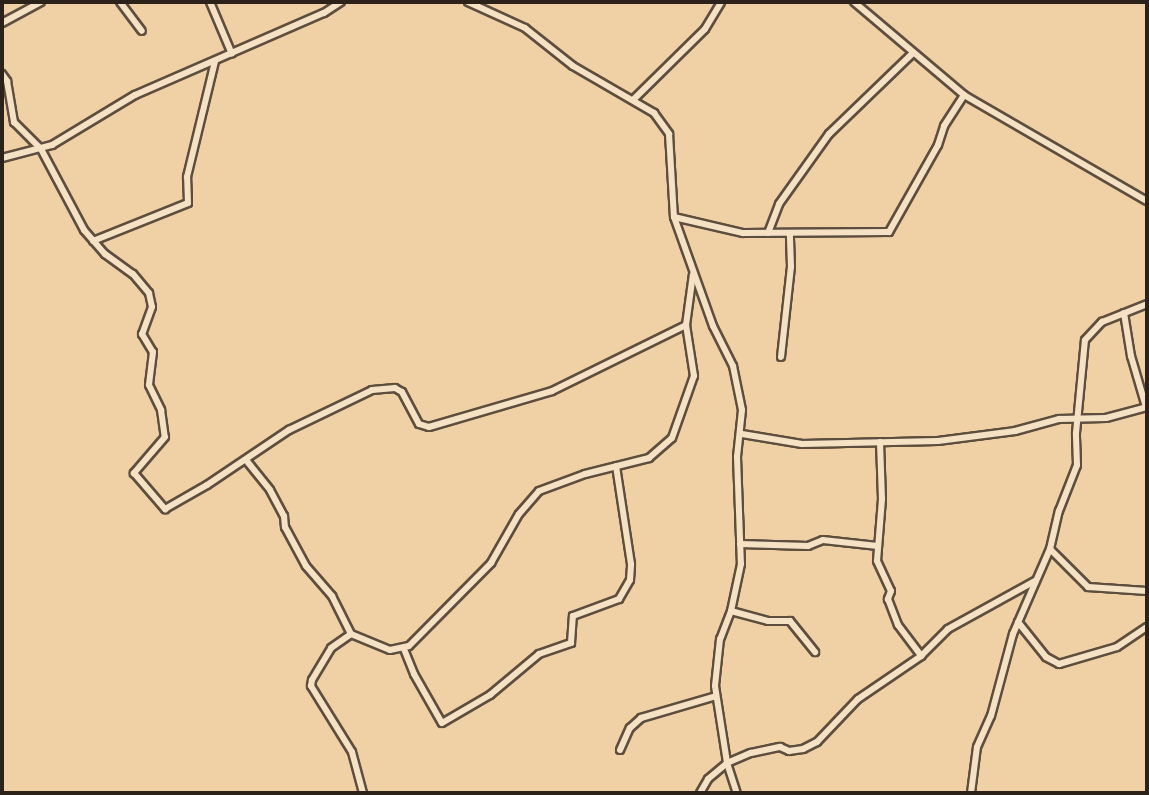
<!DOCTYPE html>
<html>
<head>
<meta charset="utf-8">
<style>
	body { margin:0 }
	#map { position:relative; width:1149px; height:795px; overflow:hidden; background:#efd1a5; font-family:"IM FELL French Canon",serif }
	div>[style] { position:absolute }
	.roads { filter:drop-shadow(2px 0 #5e4e3d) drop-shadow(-2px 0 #5e4e3d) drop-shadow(0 2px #5e4e3d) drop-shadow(0 -2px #5e4e3d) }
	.minor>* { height:6px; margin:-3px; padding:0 3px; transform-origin:3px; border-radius:3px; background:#f5e1c4 }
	span { translate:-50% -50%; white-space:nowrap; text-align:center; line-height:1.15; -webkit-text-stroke:5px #f5e1c4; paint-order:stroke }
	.frame { position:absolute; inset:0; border:4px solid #2d221a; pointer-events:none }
</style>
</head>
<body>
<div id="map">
	<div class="roads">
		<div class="minor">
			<div style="left:120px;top:2px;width:36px;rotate:53deg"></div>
			<div style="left:210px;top:2px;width:56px;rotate:67.1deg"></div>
			<div style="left:468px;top:2px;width:63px;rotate:24.5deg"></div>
			<div style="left:525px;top:28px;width:61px;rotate:38.4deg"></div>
			<div style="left:573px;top:66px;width:94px;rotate:30.1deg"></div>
			<div style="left:654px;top:113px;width:26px;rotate:54deg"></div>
			<div style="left:669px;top:134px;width:83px;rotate:86.6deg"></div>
			<div style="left:674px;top:217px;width:116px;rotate:70.3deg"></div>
			<div style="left:713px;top:326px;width:45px;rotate:63.4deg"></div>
			<div style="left:733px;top:366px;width:45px;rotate:78.4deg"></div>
			<div style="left:742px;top:410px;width:47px;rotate:96.1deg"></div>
			<div style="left:737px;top:457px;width:107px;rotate:87.9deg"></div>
			<div style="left:741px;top:564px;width:48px;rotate:102deg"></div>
			<div style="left:731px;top:611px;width:30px;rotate:111deg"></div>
			<div style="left:720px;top:639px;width:47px;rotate:96.1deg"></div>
			<div style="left:715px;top:686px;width:78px;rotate:81.1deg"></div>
			<div style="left:727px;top:763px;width:32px;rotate:72deg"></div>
			<div style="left:854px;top:2px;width:144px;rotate:40.2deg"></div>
			<div style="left:964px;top:95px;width:211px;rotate:30.1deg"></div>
			<div style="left:2px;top:23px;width:44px;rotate:-28.3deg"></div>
			<div style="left:2px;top:74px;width:9px;rotate:54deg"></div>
			<div style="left:7px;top:81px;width:42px;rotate:80.3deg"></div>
			<div style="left:14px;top:122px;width:38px;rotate:45deg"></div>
			<div style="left:41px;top:149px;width:92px;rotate:62deg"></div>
			<div style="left:84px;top:230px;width:32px;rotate:49deg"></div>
			<div style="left:105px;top:254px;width:34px;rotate:36deg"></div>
			<div style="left:133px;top:274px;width:25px;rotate:50deg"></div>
			<div style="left:149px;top:293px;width:14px;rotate:78deg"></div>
			<div style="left:152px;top:307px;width:29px;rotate:110deg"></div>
			<div style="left:142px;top:334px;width:21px;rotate:59deg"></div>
			<div style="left:153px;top:352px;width:33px;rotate:97deg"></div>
			<div style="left:149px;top:385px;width:28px;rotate:64deg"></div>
			<div style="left:161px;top:410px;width:27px;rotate:82deg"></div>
			<div style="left:165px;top:437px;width:48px;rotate:130.7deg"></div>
			<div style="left:134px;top:473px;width:48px;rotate:49.3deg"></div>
			<div style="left:165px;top:509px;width:48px;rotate:-29.7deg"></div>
			<div style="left:207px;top:485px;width:99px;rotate:-33.9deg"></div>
			<div style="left:289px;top:430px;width:92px;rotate:-25.7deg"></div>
			<div style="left:372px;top:390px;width:23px;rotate:-5deg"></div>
			<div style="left:395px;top:388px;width:8px;rotate:30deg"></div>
			<div style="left:402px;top:392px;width:36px;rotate:62deg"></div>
			<div style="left:419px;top:424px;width:10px;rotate:17deg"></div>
			<div style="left:429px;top:427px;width:128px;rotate:-16.3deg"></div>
			<div style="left:552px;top:391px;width:149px;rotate:-26.2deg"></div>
			<div style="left:633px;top:100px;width:101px;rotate:-44.6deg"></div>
			<div style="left:705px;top:29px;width:31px;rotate:-59deg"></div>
			<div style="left:2px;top:158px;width:52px;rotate:-14.6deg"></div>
			<div style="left:52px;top:145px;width:97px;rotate:-31.1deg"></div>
			<div style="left:135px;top:95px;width:206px;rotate:-23.5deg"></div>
			<div style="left:324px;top:13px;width:20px;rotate:-33deg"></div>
			<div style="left:674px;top:217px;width:71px;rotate:13.1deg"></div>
			<div style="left:743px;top:233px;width:146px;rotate:-0.4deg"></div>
			<div style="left:889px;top:232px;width:100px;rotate:-60.6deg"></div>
			<div style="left:938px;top:145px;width:20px;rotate:-72deg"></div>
			<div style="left:944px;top:126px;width:37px;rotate:-57deg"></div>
			<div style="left:768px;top:233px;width:31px;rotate:-69deg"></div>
			<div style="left:779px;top:204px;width:86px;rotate:-54.5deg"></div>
			<div style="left:829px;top:134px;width:117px;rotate:-44deg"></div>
			<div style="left:93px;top:241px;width:102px;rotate:-21.8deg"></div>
			<div style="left:188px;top:203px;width:26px;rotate:-92deg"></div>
			<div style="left:187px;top:177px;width:119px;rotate:-76.4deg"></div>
			<div style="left:1124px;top:313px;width:44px;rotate:80.8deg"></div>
			<div style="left:1131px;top:356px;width:53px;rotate:73.6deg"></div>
			<div style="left:781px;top:357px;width:91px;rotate:-83.7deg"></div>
			<div style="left:791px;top:267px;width:34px;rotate:-92deg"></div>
			<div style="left:742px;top:434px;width:61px;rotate:9.5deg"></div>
			<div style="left:802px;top:444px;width:136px;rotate:-1.3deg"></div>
			<div style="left:938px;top:441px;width:78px;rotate:-7.4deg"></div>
			<div style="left:1015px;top:431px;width:46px;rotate:-15.3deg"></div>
			<div style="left:1059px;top:419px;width:47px;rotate:-1.2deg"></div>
			<div style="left:1106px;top:418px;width:42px;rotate:-15deg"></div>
			<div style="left:880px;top:442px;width:57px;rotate:88deg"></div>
			<div style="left:882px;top:499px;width:62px;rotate:94.6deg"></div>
			<div style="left:877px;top:561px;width:33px;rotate:65deg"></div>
			<div style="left:891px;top:591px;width:9px;rotate:111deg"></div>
			<div style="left:888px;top:599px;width:28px;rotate:69deg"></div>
			<div style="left:898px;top:625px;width:39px;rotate:53deg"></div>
			<div style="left:246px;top:460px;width:38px;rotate:51deg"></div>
			<div style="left:270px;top:490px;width:30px;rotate:62deg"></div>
			<div style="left:284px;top:516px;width:11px;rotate:85deg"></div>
			<div style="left:285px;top:527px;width:44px;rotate:61.7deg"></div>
			<div style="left:306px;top:566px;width:40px;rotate:49deg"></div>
			<div style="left:332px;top:596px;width:42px;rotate:63.4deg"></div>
			<div style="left:740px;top:544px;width:68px;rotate:1.7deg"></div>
			<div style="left:808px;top:546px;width:16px;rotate:-22deg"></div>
			<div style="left:823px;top:540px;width:55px;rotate:6.2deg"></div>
			<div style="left:1050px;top:549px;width:54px;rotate:45deg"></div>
			<div style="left:1088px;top:587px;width:59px;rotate:3.9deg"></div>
			<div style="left:731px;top:611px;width:38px;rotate:15deg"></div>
			<div style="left:768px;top:621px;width:22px"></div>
			<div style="left:790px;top:621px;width:40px;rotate:51deg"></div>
			<div style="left:1018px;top:622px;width:45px;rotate:51.3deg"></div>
			<div style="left:1046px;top:657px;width:15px;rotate:28deg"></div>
			<div style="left:1059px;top:664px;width:60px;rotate:-16.3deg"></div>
			<div style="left:1117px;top:647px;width:36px;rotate:-34deg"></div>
			<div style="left:404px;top:649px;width:27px;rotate:68deg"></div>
			<div style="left:414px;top:674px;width:56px;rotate:60.3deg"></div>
			<div style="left:442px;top:723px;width:56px;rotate:-30.3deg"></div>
			<div style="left:490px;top:695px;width:64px;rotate:-39.9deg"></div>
			<div style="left:539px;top:654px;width:34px;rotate:-19deg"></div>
			<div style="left:571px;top:643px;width:27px;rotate:-86deg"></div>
			<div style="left:573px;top:616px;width:49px;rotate:-20.3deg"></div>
			<div style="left:619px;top:599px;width:22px;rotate:-60deg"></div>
			<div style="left:630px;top:580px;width:16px;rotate:-86deg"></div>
			<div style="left:631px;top:564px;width:99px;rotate:-98.7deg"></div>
			<div style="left:620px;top:750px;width:24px;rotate:-66deg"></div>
			<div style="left:630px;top:728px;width:15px;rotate:-42deg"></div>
			<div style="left:641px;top:718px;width:78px;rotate:-16.3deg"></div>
			<div style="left:363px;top:793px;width:42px;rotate:-105deg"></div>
			<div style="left:352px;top:752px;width:78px;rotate:-121.8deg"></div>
			<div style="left:311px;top:686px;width:6px;rotate:-81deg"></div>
			<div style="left:312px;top:680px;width:37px;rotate:-59deg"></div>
			<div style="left:331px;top:648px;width:24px;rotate:-35deg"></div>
			<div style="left:351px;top:634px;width:42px;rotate:22.3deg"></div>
			<div style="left:390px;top:650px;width:19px;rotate:-12deg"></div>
			<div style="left:409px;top:646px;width:117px;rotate:-45.3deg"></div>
			<div style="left:491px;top:563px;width:56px;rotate:-60.3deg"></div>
			<div style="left:519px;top:514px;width:30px;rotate:-49deg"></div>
			<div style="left:539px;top:491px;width:49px;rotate:-20.3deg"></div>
			<div style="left:585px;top:474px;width:66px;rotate:-14deg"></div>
			<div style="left:649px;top:458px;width:30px;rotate:-41deg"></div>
			<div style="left:672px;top:438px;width:66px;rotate:-70.5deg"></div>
			<div style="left:694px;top:376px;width:52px;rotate:-98.9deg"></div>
			<div style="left:686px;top:325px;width:51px;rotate:-82.2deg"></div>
			<div style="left:700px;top:793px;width:16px;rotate:-60deg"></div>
			<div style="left:708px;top:779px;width:25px;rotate:-40deg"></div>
			<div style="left:727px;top:763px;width:26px;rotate:-23deg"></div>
			<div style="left:751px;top:753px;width:30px;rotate:-12deg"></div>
			<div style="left:780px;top:747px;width:10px;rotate:24deg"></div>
			<div style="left:789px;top:751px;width:14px;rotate:-8deg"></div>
			<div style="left:803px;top:749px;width:16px;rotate:-27deg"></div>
			<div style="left:817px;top:742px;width:59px;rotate:-46.4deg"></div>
			<div style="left:858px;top:699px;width:76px;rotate:-34.3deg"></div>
			<div style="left:921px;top:656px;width:38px;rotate:-45deg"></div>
			<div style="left:948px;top:629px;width:99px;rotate:-28.9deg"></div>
			<div style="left:971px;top:793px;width:46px;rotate:-82.6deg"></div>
			<div style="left:977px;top:747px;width:34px;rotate:-66deg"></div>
			<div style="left:991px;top:716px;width:85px;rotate:-75deg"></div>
			<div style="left:1013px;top:634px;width:93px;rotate:-66.5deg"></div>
			<div style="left:1050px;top:549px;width:39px;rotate:-77deg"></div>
			<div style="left:1059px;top:511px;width:49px;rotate:-68.6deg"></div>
			<div style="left:1077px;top:465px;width:32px;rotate:-92deg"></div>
			<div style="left:1076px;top:433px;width:93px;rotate:-84.5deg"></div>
			<div style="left:1085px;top:340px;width:25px;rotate:-47deg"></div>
			<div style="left:1102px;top:322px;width:48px;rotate:-21.8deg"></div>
		</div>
	</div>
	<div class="frame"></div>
</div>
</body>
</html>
